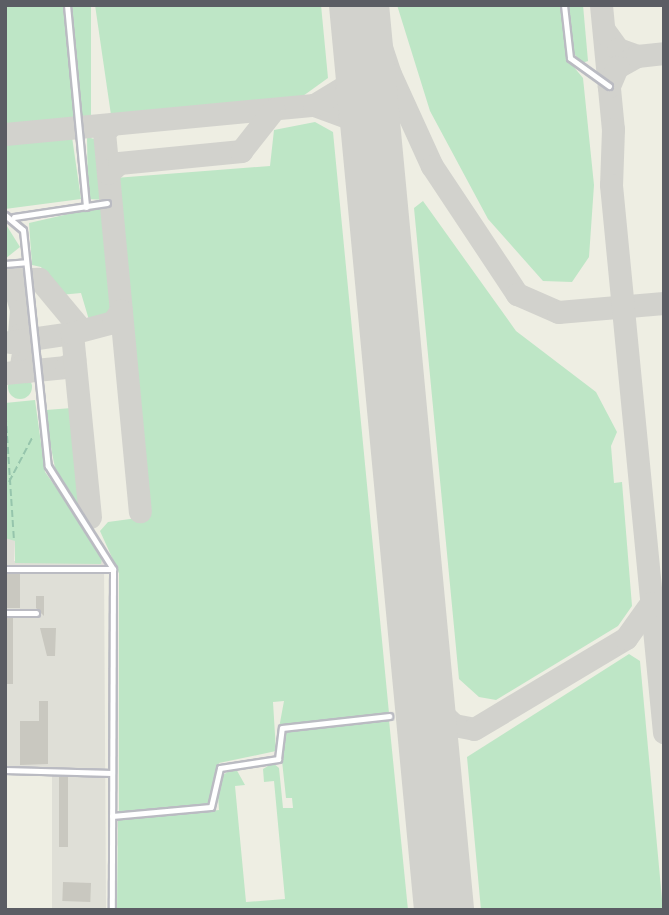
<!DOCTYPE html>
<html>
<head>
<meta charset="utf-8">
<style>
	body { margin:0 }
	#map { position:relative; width:669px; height:915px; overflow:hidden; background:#eeeee3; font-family:"Public Sans",sans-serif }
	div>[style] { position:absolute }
	.industrial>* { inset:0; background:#dfdfd7 }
	.green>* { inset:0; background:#bee6c6; transform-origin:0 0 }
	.round { border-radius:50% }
	.taxiway>* { height:23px; margin:-11.5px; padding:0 11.5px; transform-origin:11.5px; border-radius:11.5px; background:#d2d2cd }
	.runway>* { height:60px; margin:-30px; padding:0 30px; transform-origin:30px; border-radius:30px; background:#d2d2cd }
	.building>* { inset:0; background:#c9c8c0; transform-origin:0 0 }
	.path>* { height:2px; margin-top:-1px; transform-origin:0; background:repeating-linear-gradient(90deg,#96c5ac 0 7px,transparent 0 10.5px) }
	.roads { filter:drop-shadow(2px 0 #babbc2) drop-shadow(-2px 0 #babbc2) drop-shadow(0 2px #babbc2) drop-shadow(0 -2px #babbc2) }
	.lane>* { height:5px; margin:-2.5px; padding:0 2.5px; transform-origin:2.5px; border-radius:2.5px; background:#fff }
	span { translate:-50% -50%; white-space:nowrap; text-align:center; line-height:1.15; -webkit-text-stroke:5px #fff; paint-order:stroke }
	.frame { position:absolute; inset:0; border:7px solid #5b5d64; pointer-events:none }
</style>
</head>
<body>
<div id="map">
	<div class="industrial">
		<div style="clip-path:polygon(5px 535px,15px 541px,14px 561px,104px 561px,106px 910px,52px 910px,52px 774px,5px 774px)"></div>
	</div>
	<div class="green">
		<div style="left:5px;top:5px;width:86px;height:121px"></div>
		<div style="clip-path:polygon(95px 5px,321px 5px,328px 78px,303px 96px,111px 115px)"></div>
		<div style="clip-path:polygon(397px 5px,560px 5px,568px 60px,583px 78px,594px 185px,589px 257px,572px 282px,543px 281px,488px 219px,430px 111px)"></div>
		<div style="clip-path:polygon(567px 5px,583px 5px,588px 61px,582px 63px,571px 50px)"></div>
		<div style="clip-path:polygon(315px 122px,333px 132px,389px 713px,279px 728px,284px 701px,273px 702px,276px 751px,219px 763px,211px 803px,119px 812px,119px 573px,100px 531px,108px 522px,145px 517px,115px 178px,270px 166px,274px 130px)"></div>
		<div style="clip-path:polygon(72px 137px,81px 199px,5px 209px,5px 144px)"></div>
		<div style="clip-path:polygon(87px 137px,98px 140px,106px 200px,88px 199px)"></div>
		<div style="clip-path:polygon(423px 201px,516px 331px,596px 392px,617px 432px,611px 446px,614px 483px,622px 482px,632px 606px,618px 626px,496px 700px,479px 697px,459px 679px,414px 208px)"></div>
		<div style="clip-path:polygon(108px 205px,117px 308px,111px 317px,89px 320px,81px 293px,60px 295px,41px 267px,32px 265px,29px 223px)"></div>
		<div style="clip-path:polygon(5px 223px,20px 247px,5px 259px)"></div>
		<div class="round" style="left:8px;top:375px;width:24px;height:24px"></div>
		<div style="clip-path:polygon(35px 400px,45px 472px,103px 554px,101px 564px,15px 563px,15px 541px,5px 538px,5px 403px)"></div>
		<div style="clip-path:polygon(72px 408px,79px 422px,86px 516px,56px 473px,47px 427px,46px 410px)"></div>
		<div style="clip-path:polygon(629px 654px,640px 661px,663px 910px,481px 910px,467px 757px)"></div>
		<div style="clip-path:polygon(389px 720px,408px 910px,117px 910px,118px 820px,219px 810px,217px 779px,235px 767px,245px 785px,235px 786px,246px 902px,285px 899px,274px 781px,264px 782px,263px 769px,273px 763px,279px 768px,283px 808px,293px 808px,292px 798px,286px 798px,279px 733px)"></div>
	</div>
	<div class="taxiway">
		<div style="left:367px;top:5px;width:73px;rotate:71.6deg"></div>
		<div style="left:390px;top:74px;width:101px;rotate:65.5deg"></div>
		<div style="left:432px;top:166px;width:154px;rotate:56.4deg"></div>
		<div style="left:517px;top:294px;width:45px;rotate:23.7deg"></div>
		<div style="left:558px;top:312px;width:106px;rotate:-4.9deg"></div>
		<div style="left:601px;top:5px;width:125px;rotate:84.5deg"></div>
		<div style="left:613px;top:129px;width:56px;rotate:92deg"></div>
		<div style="left:611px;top:185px;width:550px;rotate:84.47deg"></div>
		<div style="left:604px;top:30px;width:24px;rotate:54deg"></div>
		<div style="left:618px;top:49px;width:20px;rotate:20deg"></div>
		<div style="left:637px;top:56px;width:23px;rotate:151deg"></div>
		<div style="left:617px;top:67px;width:21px;rotate:113deg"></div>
		<div style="left:637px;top:56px;width:27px;rotate:-6deg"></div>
		<div style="left:314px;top:105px;width:37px;rotate:20deg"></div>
		<div style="left:349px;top:118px;width:38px;rotate:50deg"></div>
		<div style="left:111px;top:125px;width:10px;rotate:135deg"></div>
		<div style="left:104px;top:132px;width:381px;rotate:84.6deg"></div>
		<div style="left:5px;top:134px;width:310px;rotate:-5.4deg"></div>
		<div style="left:314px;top:105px;width:37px;rotate:-31deg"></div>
		<div style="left:346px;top:86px;width:38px;rotate:-62deg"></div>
		<div style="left:108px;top:173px;width:15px;rotate:-42deg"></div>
		<div style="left:119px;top:163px;width:123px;rotate:-5.6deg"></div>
		<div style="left:241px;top:151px;width:53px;rotate:-51.8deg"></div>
		<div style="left:19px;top:279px;width:8px;rotate:130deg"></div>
		<div style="left:14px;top:285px;width:26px;rotate:74deg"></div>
		<div style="left:21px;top:310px;width:25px;rotate:95deg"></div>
		<div style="left:19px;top:335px;width:8px;rotate:40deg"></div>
		<div style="left:25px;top:340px;width:26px;rotate:99deg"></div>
		<div style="left:21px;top:366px;width:8px;rotate:40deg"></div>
		<div style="left:5px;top:280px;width:34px;rotate:-2deg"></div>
		<div style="left:39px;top:279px;width:62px;rotate:50.2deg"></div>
		<div style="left:10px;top:342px;width:63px;rotate:-8.3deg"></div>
		<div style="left:5px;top:373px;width:61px;rotate:-5.6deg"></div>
		<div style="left:66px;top:367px;width:11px;rotate:-41deg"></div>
		<div style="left:90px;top:517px;width:185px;rotate:-95.6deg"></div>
		<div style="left:72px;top:333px;width:42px;rotate:-15deg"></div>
		<div style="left:113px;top:322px;width:14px;rotate:-56deg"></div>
		<div style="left:424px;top:696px;width:42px;rotate:44deg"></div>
		<div style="left:454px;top:725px;width:20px;rotate:11deg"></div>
		<div style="left:474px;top:729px;width:177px;rotate:-30.9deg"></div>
		<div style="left:626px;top:638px;width:43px;rotate:-54.5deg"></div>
	</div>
	<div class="runway">
		<div style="left:359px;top:5px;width:909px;rotate:84.63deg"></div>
	</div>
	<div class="building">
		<div style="left:5px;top:574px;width:15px;height:34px"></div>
		<div style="clip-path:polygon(36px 596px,44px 596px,44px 616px,36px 608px)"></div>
		<div style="left:5px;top:618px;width:8px;height:66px"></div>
		<div style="clip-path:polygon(40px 628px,56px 628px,55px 656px,47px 656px)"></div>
		<div style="clip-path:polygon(39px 701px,48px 701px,48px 764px,20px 765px,20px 721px,39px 721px)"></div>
		<div style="left:59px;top:777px;width:9px;height:70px"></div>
		<div style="left:63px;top:882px;width:28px;height:19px;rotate:2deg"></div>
	</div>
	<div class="path">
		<div style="left:5px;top:405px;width:136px;rotate:86.2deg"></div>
		<div style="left:9px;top:482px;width:50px;rotate:-62.4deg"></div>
	</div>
	<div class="roads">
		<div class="lane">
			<div style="left:67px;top:5px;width:203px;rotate:84.6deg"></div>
			<div style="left:564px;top:5px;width:53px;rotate:83.5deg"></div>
			<div style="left:570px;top:58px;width:48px;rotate:35.7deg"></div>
			<div style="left:5px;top:215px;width:23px;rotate:40deg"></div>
			<div style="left:23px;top:230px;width:237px;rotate:84deg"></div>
			<div style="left:48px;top:466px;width:122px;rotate:57.7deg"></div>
			<div style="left:113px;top:569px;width:341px;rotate:90.2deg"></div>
			<div style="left:14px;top:217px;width:94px;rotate:-8.6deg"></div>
			<div style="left:5px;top:264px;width:21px;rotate:-5deg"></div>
			<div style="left:5px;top:569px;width:108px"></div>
			<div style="left:5px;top:613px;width:31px"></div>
			<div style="left:5px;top:770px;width:107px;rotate:1.6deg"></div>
			<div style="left:112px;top:816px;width:99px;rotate:-5.2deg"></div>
			<div style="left:211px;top:807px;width:40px;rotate:-77deg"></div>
			<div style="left:220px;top:768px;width:59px;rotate:-8.8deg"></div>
			<div style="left:278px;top:759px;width:31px;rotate:-83deg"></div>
			<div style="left:282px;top:728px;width:108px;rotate:-6.4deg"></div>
		</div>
	</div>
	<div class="frame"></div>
</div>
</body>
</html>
